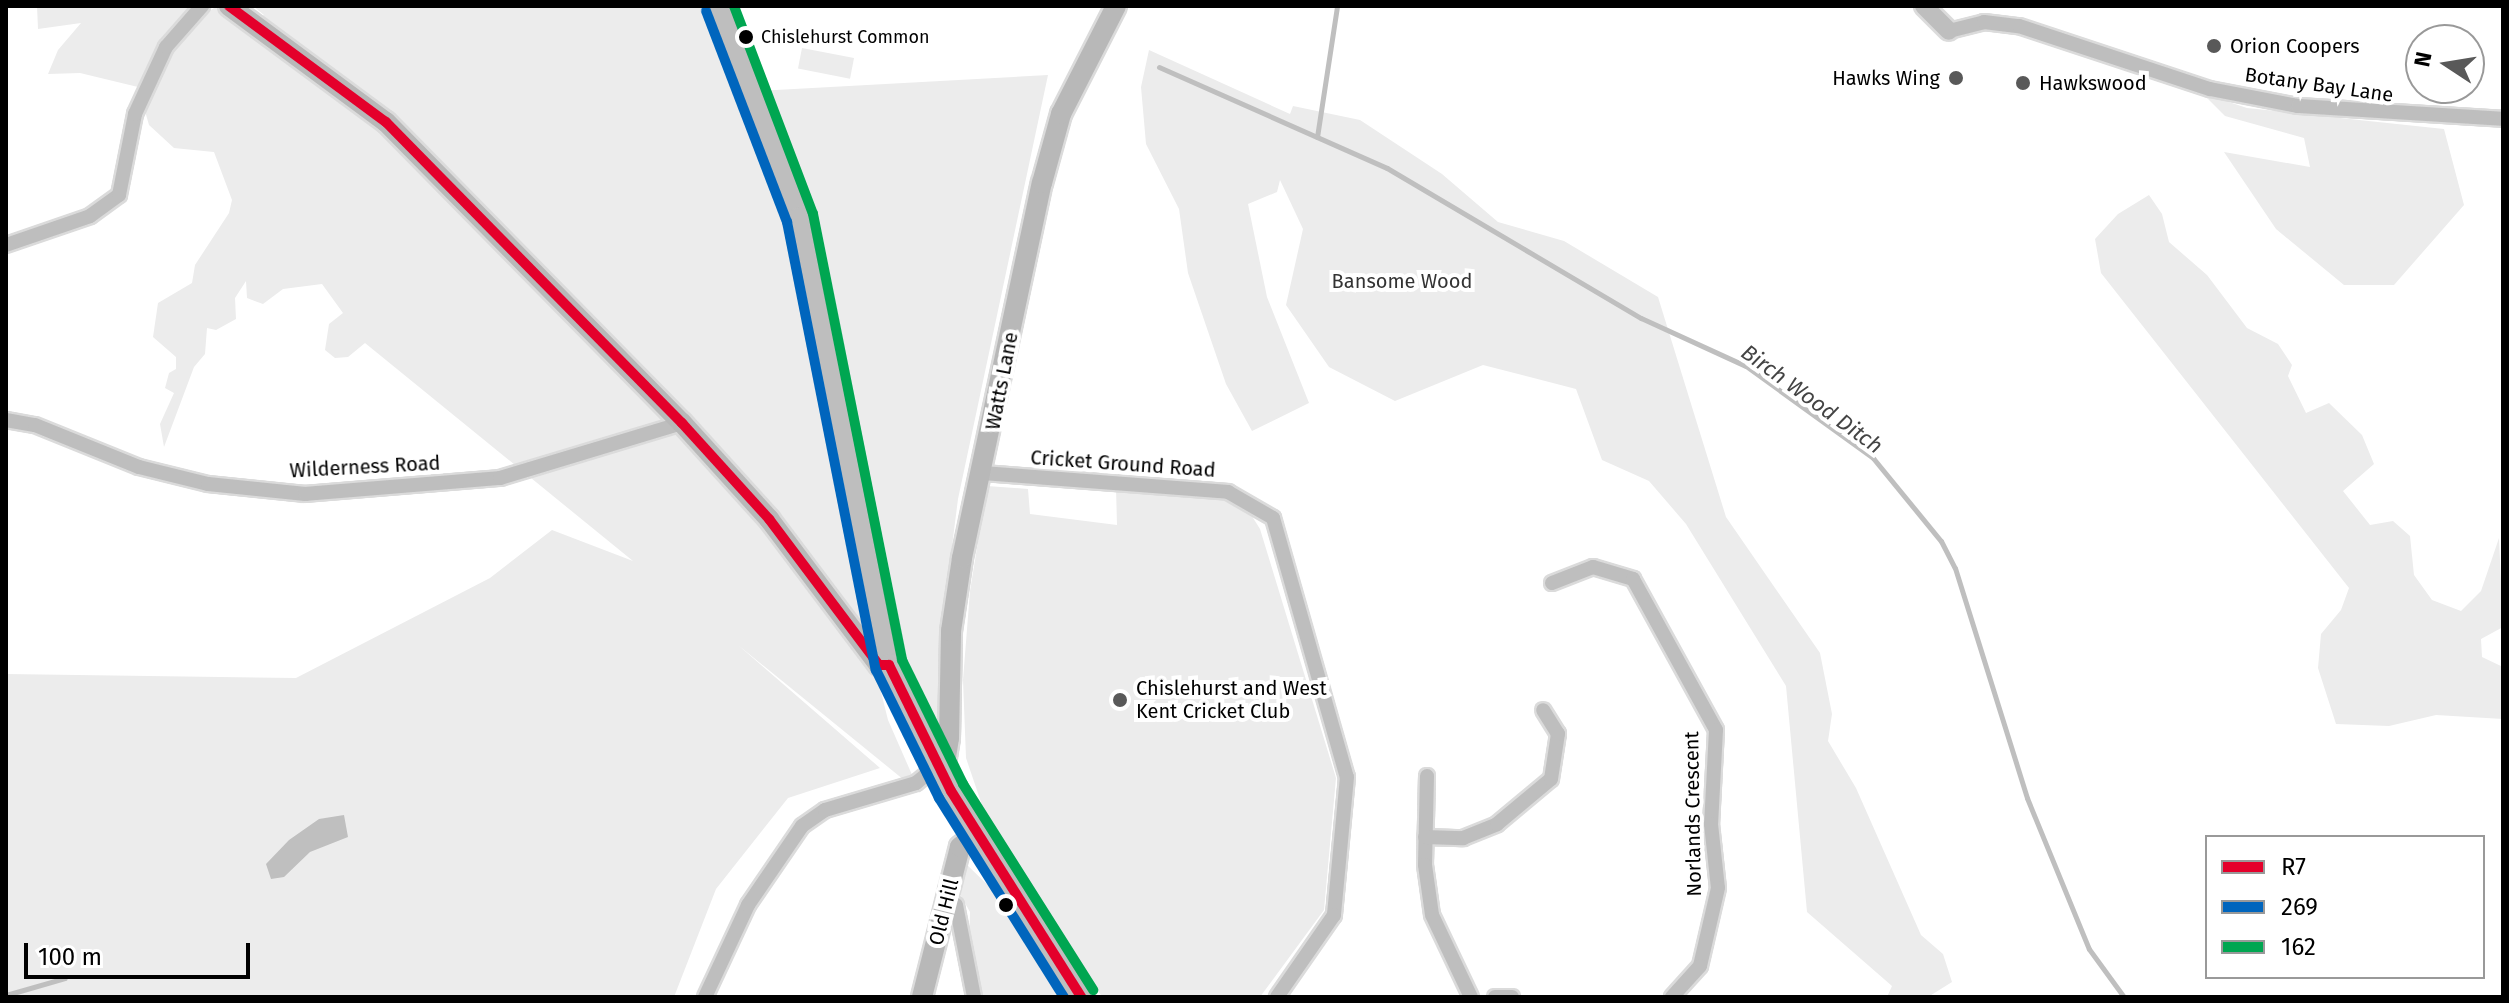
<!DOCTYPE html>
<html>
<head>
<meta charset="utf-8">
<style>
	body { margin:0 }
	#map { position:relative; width:2509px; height:1003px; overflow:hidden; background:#fff; font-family:"Fira Sans",sans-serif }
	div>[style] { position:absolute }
	.green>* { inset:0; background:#ececec; transform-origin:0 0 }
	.water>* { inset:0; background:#bfbfbf }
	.stream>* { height:5px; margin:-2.5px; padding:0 2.5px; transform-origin:2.5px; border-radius:2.5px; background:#bfbfbf }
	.roads { filter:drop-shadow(2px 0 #dbdbdb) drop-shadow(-2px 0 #dbdbdb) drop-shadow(0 2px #dbdbdb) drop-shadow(0 -2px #dbdbdb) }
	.minor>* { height:14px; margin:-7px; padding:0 7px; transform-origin:7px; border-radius:7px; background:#bebebe }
	.tertiary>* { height:18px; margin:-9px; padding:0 9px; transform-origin:9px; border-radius:9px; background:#bebebe }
	.secondary>* { height:20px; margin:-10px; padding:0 10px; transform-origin:10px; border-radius:10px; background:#b8b8b8 }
	.primary>* { height:22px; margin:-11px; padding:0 11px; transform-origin:11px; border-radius:11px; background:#bebebe }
	.bus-1>* { height:10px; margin:-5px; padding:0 5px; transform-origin:5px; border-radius:5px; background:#e4002b }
	.bus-2>* { height:10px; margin:-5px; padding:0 5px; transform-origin:5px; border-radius:5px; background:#0065bd }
	.bus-3>* { height:10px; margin:-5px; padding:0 5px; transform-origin:5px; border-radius:5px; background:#00a651 }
	.dots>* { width:22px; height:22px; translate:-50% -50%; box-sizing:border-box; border:4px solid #fff; border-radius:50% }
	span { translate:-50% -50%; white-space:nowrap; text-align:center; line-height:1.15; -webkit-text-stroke:8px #fff; paint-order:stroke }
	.bus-label { font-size:18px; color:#000 }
	.left { translate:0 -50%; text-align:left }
	.poi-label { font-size:20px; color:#000 }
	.right { translate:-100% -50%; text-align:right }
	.street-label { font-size:20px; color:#000 }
	.park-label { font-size:20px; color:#333 }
	.water-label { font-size:22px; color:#444; font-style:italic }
	.frame { position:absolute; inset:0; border:8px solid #000; pointer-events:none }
	.legend { position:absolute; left:2205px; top:835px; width:280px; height:144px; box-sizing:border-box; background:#fff; border:2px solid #999; margin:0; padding:10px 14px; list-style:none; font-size:24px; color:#000 }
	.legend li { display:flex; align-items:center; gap:16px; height:40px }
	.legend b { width:40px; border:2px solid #999 }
	.north { position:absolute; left:2405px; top:24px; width:80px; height:80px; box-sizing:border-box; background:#fff; border:2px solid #999; border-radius:50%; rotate:282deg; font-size:22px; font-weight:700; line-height:32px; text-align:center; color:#000 }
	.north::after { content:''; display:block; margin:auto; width:28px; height:36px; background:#595959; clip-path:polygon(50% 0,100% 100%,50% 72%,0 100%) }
	.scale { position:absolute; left:24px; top:943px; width:226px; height:36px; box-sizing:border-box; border:4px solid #000; border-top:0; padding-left:10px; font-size:24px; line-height:28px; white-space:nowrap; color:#000; -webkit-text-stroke:6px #fff; paint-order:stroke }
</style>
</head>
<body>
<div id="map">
	<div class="green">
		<div style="clip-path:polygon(37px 6px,195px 6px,198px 17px,216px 7px,255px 20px,264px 15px,253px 6px,706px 6px,740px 92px,1048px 75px,958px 499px,942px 625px,938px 732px,902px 670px,868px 588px,866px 632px,888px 720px,920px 793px,738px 645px,880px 768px,788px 798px,716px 889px,674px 997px,6px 997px,6px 674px,296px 678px,490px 578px,552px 530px,633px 561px,365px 343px,348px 357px,335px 358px,325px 350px,329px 324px,343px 313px,322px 284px,283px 289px,263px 304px,247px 298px,246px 281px,235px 298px,236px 319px,216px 330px,207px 328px,205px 354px,194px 367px,164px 447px,160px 424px,174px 393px,165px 388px,169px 373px,176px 369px,176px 357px,153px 337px,158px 303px,192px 283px,195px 265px,229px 213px,232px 200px,214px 152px,174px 148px,149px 125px,138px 87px,80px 73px,48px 74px,58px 50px,81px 23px,38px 29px)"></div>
		<div style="left:802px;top:48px;width:53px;height:21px;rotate:11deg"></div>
		<div style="clip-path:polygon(1149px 50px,1290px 114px,1293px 106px,1360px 120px,1442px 174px,1498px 222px,1564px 241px,1658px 297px,1726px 517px,1820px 653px,1832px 714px,1828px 741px,1856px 788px,1921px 935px,1943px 954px,1952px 982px,1928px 997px,1887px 997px,1892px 986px,1807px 912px,1786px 686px,1686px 524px,1649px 481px,1602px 460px,1576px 389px,1483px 365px,1395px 401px,1329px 367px,1286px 305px,1303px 229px,1280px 180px,1277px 192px,1248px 204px,1267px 297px,1309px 403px,1252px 431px,1226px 384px,1188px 273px,1179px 209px,1146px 144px,1141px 87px)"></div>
		<div style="clip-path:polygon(2202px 93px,2247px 108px,2444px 129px,2464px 205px,2394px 285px,2344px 285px,2276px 229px,2224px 152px,2310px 167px,2304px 138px,2225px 116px)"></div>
		<div style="clip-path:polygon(2149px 195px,2162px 214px,2169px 242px,2207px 275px,2247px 328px,2278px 344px,2292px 365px,2288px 376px,2306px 413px,2329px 403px,2362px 435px,2374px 464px,2343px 491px,2370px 525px,2393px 521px,2410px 536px,2414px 575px,2432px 600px,2461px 611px,2481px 591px,2499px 538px,2503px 627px,2481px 639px,2482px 657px,2503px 667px,2503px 719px,2436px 715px,2389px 726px,2336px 724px,2318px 668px,2321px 634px,2341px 610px,2349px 588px,2101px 273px,2095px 239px,2118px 214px)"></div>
		<div style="clip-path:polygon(987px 486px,1028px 489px,1030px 514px,1117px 525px,1116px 488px,1225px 499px,1250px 513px,1260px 529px,1336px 778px,1324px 910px,1260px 997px,1102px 997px,984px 811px,966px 758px,963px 680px,970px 591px)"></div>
		<div style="clip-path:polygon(964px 862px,996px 893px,1062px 997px,978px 997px,969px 947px,970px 912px,957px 889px)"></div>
	</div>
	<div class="water">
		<div style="clip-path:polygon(344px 815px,348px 837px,310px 852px,284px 877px,271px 879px,266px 864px,289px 840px,319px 819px)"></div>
	</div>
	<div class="stream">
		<div style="left:1159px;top:67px;width:249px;rotate:23.9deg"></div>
		<div style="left:1387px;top:168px;width:295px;rotate:30.6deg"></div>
		<div style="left:1641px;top:318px;width:115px;rotate:24.6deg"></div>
		<div style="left:1746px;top:366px;width:157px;rotate:35.9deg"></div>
		<div style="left:1873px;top:458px;width:107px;rotate:50.7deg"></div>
		<div style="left:1941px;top:541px;width:30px;rotate:63deg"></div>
		<div style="left:1955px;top:568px;width:241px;rotate:72.6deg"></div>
		<div style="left:2027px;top:798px;width:163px;rotate:67.7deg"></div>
		<div style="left:2089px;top:949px;width:59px;rotate:53.9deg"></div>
		<div style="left:1317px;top:137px;width:133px;rotate:-81.3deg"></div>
		<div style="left:6px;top:995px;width:61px;rotate:-16.1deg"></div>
	</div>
	<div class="roads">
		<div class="minor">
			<div style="left:1949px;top:31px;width:36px;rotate:-14deg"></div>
			<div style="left:1984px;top:22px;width:35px;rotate:7deg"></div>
			<div style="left:2019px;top:26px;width:201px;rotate:18.3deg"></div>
			<div style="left:2210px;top:89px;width:90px;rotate:10.9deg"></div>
			<div style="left:2298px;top:106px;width:205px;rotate:3.6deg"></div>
			<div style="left:6px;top:245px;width:89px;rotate:-19deg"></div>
			<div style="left:90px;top:216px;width:36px;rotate:-36deg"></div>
			<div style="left:119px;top:195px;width:83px;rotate:-78.8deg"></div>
			<div style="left:135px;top:114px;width:74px;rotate:-65.2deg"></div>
			<div style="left:166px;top:47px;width:55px;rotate:-48.7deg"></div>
			<div style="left:6px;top:420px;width:29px;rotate:10deg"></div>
			<div style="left:35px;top:425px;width:112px;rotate:22deg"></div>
			<div style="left:139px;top:467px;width:71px;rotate:13.8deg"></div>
			<div style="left:208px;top:484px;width:98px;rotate:5.9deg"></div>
			<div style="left:305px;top:494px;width:196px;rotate:-4.7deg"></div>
			<div style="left:500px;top:478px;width:190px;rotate:-16.8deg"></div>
			<div style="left:983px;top:473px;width:246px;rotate:4.4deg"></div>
			<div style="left:1228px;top:492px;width:52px;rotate:30deg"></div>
			<div style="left:1273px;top:518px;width:269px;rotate:74.1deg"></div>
			<div style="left:1347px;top:777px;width:139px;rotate:95.4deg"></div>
			<div style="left:1334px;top:915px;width:100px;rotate:124.8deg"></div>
			<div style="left:1552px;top:583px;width:44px;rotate:-21.3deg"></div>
			<div style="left:1593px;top:567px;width:42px;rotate:16.7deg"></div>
			<div style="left:1633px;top:579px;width:172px;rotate:61.2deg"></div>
			<div style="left:1716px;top:730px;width:94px;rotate:93deg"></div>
			<div style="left:1711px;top:824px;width:64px;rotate:83.8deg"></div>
			<div style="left:1718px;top:888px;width:80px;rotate:103deg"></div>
			<div style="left:1700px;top:966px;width:42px;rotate:132.1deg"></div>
			<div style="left:1427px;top:776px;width:89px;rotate:91.3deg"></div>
			<div style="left:1425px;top:865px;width:50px;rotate:82deg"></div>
			<div style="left:1432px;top:915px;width:91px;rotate:64.6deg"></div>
			<div style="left:1425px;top:837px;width:38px;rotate:2deg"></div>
			<div style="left:1463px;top:838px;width:37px;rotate:-22deg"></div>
			<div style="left:1497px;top:824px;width:70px;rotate:-39.8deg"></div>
			<div style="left:1551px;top:779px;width:46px;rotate:-81.2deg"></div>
			<div style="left:1558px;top:734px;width:28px;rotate:-122deg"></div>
			<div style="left:947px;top:900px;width:10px;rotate:29deg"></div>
			<div style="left:956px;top:905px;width:94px;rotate:78.9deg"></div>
			<div style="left:705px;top:997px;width:102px;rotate:-64.9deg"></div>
			<div style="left:748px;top:905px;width:96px;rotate:-55.6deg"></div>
			<div style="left:802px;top:826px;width:28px;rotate:-35deg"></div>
			<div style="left:825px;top:810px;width:95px;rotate:-16.5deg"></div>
			<div style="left:916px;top:783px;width:27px;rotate:-39deg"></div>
			<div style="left:1495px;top:997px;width:17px"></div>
		</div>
		<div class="tertiary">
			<div style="left:1924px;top:6px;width:35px;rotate:45deg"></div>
		</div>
		<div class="secondary">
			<div style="left:229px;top:6px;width:195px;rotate:36.5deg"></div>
			<div style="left:386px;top:122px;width:422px;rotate:45.5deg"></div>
			<div style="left:682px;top:423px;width:130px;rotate:47.8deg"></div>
			<div style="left:769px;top:519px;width:183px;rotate:53deg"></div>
			<div style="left:879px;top:665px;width:10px"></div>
			<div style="left:937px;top:766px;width:13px;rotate:-45deg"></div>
			<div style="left:946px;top:757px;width:19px;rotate:-81deg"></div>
			<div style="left:949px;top:738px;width:107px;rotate:-88.9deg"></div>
			<div style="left:951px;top:631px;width:74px;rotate:-81.4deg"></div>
			<div style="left:962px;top:558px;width:383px;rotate:-78deg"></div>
			<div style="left:1042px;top:183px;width:72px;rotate:-74.6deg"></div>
			<div style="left:1061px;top:114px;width:121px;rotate:-63deg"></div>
			<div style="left:922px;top:997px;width:155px;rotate:-75.8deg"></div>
			<div style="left:960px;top:847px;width:21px;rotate:-41deg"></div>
		</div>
		<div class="primary">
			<div style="left:719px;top:6px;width:227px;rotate:69.1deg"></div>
			<div style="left:800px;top:218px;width:456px;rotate:78.7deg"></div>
			<div style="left:889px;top:665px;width:140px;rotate:63.8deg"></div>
			<div style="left:951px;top:791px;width:244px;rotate:57.7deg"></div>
		</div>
	</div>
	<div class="bus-1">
		<div style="left:229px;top:6px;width:195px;rotate:36.5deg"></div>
		<div style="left:386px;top:122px;width:422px;rotate:45.5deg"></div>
		<div style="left:682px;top:423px;width:130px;rotate:47.8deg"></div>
		<div style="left:769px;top:519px;width:183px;rotate:53deg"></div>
		<div style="left:879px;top:665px;width:10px"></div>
		<div style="left:889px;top:665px;width:140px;rotate:63.8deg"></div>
		<div style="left:951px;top:791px;width:244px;rotate:57.7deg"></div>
	</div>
	<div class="bus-2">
		<div style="left:706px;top:11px;width:226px;rotate:69deg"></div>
		<div style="left:787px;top:222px;width:457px;rotate:78.8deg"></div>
		<div style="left:876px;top:670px;width:143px;rotate:63.8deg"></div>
		<div style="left:939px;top:798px;width:235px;rotate:57.9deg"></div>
	</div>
	<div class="bus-3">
		<div style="left:734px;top:6px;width:222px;rotate:69.2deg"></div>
		<div style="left:813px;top:214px;width:455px;rotate:78.7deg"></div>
		<div style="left:902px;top:660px;width:138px;rotate:63.8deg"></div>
		<div style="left:963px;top:784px;width:244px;rotate:57.7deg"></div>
	</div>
	<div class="dots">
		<div style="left:746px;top:37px;background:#000"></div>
		<div style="left:2214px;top:46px;background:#595959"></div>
		<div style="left:1956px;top:78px;background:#595959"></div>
		<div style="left:2023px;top:83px;background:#595959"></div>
		<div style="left:1120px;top:700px;background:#595959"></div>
		<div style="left:1006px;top:905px;background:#000"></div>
	</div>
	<div class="bus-label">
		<span class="left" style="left:761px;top:37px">Chislehurst Common</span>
	</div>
	<div class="poi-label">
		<span class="left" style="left:2230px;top:46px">Orion Coopers</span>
		<span class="right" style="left:1940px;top:78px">Hawks Wing</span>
		<span class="left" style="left:2039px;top:83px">Hawkswood</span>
		<span class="left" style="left:1136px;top:700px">Chislehurst and West<br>Kent Cricket Club</span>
	</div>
	<div class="street-label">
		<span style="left:2319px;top:85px;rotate:8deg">Botany Bay Lane</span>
		<span style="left:1002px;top:381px;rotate:-79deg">Watts Lane</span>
		<span style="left:1123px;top:464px;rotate:4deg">Cricket Ground Road</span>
		<span style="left:365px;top:467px;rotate:-3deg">Wilderness Road</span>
		<span style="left:1693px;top:814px;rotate:-91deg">Norlands Crescent</span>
		<span style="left:944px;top:912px;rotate:-76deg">Old Hill</span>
	</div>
	<div class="park-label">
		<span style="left:1402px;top:281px">Bansome Wood</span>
	</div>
	<div class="water-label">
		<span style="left:1812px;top:399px;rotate:36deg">Birch Wood Ditch</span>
	</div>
	<div class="frame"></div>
	<ul class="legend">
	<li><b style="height:10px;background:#e4002b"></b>R7</li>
	<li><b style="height:10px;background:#0065bd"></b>269</li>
	<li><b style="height:10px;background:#00a651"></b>162</li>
	</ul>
	<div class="north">N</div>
	<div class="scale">100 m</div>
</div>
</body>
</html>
